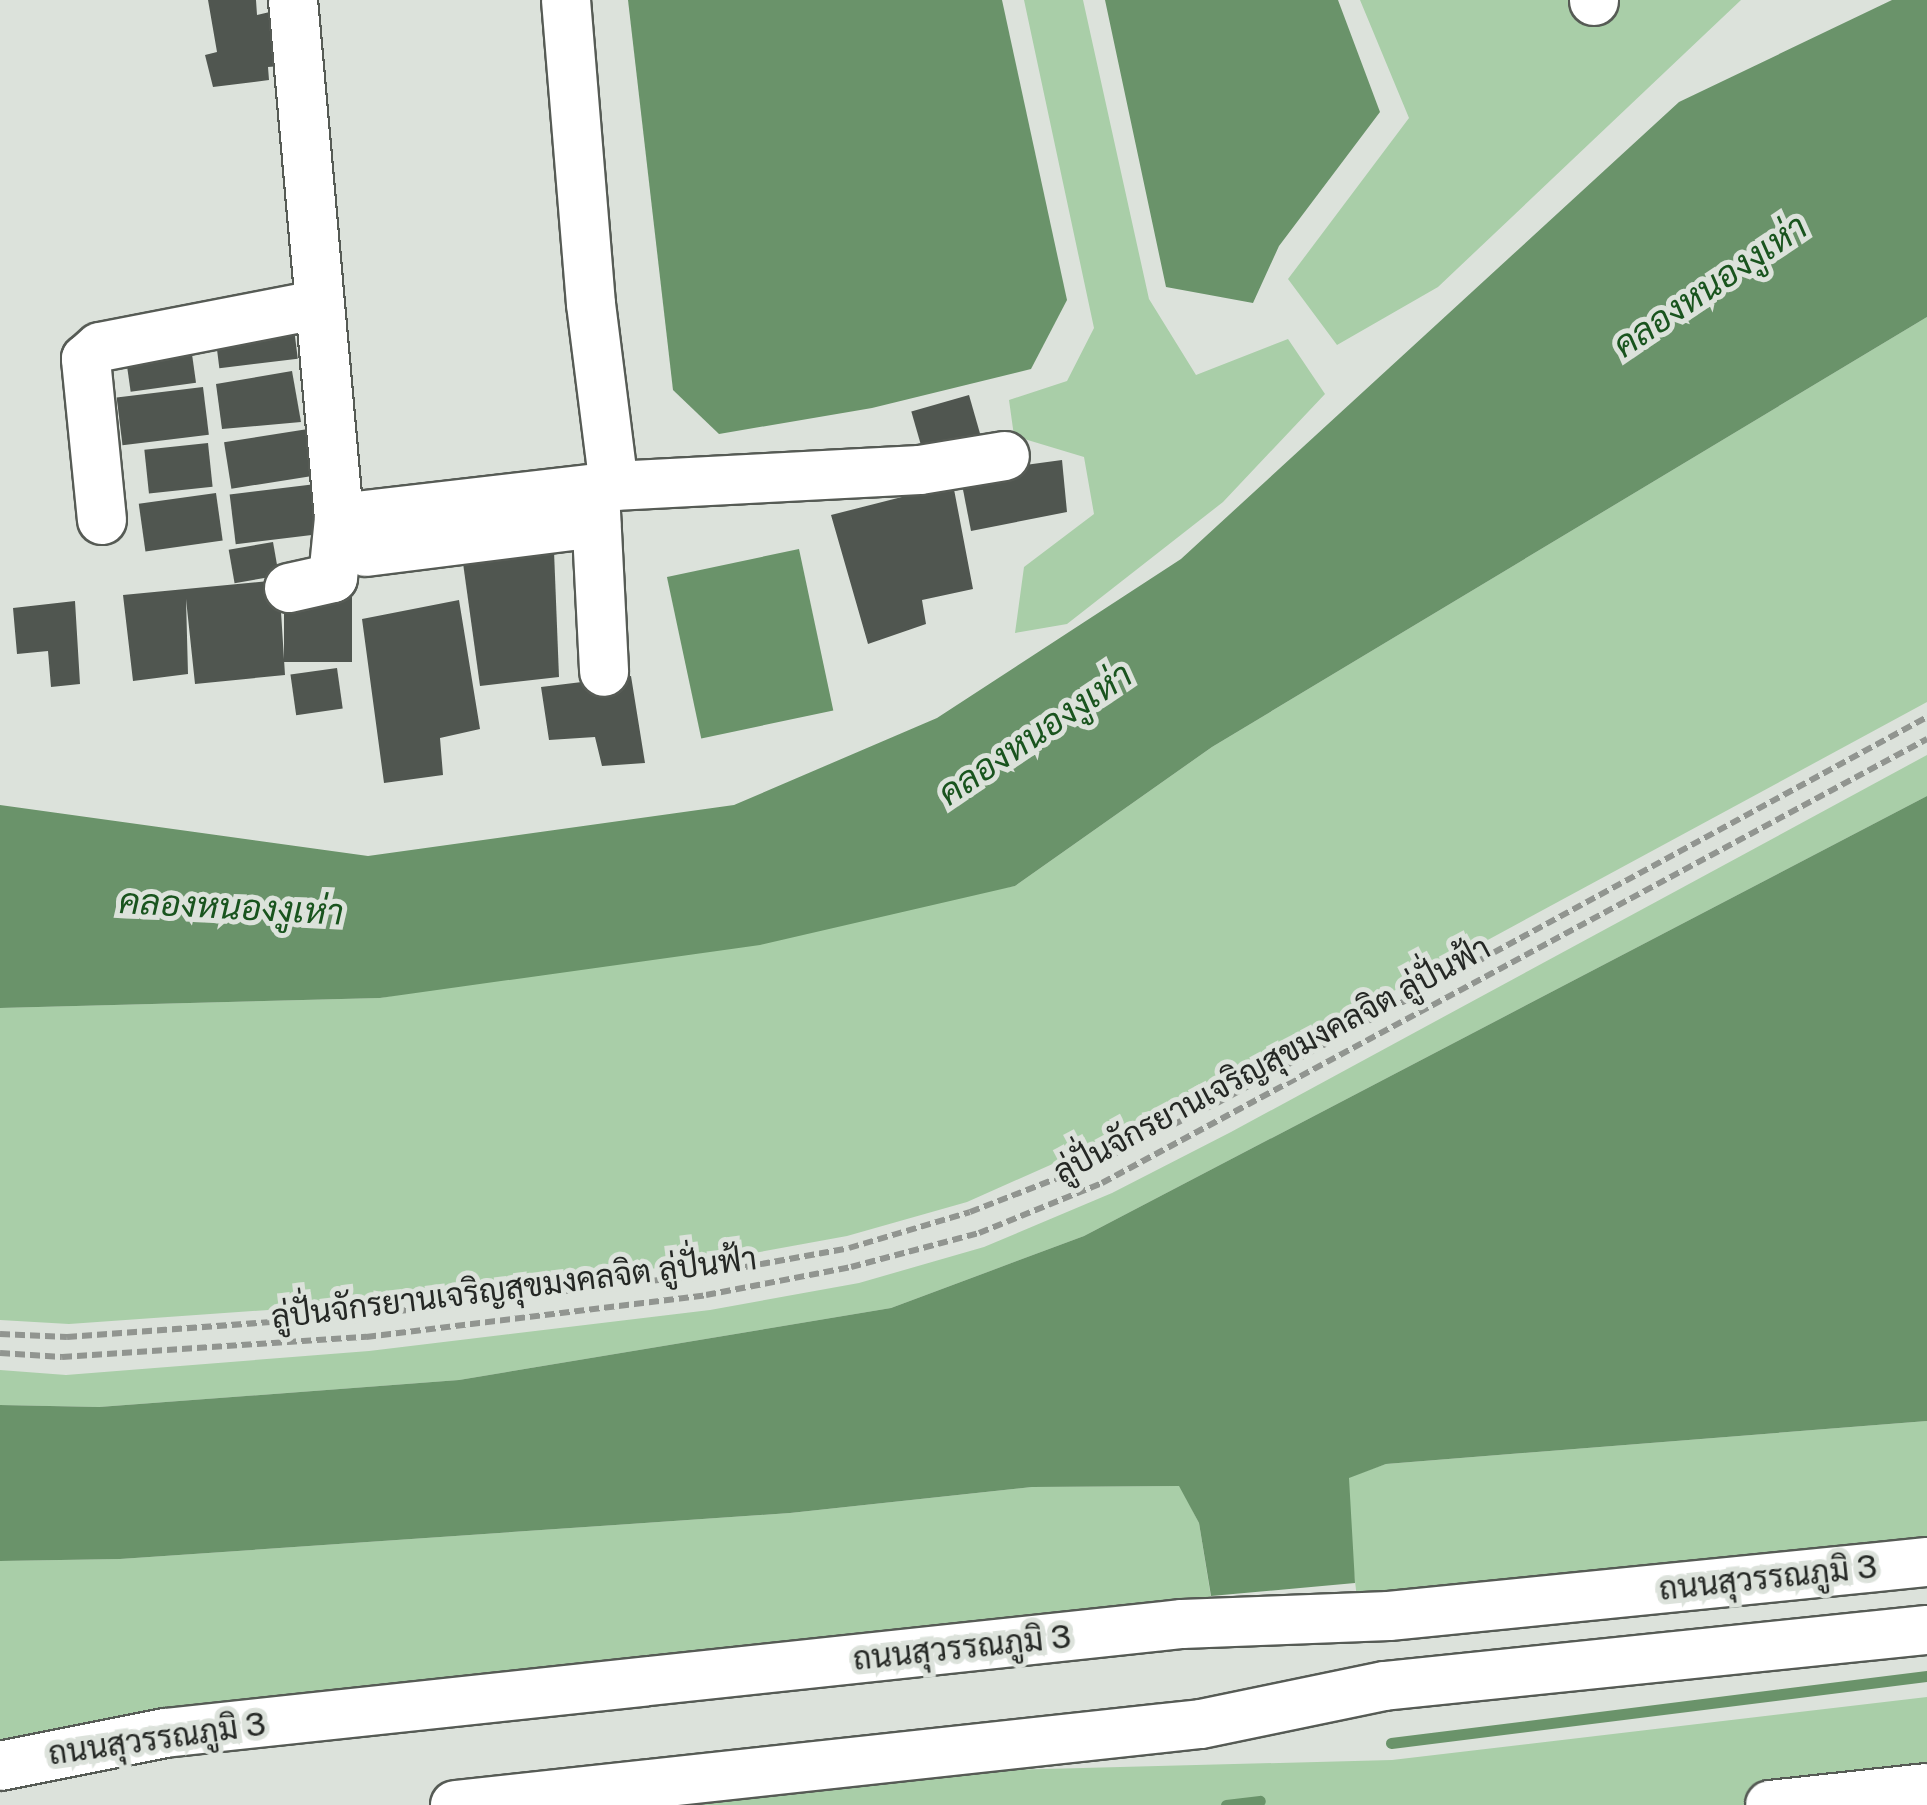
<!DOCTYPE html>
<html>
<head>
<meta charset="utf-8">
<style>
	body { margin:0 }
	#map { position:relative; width:1927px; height:1805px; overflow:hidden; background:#dce2db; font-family:"Public Sans",Sarabun,sans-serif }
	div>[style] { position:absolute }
	.green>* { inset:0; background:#a9cea8 }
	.water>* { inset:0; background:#6a936a; transform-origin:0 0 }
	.stream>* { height:11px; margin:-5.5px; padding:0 5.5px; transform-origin:5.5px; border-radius:5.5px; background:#6a936a }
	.building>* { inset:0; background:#505650; transform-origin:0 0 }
	.path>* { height:6px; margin-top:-3px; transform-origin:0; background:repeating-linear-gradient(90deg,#919590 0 10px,transparent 0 15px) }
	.roads { filter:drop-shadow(2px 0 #565b55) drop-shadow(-2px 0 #565b55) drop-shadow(0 2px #565b55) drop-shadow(0 -2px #565b55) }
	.minor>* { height:48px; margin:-24px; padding:0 24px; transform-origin:24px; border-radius:24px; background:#fff }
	span { translate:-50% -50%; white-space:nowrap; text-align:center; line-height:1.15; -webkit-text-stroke:10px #dce2db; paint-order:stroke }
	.street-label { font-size:32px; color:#252825 }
	.water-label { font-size:35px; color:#19541e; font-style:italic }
</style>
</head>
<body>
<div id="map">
	<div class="green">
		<div style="clip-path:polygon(1024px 0,1083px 0,1149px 299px,1196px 375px,1288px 339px,1325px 394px,1223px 502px,1067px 624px,1015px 633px,1024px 567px,1094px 514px,1084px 457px,1014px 436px,1009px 400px,1067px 381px,1094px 328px)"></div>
		<div style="clip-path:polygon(1360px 0,1741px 0,1438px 287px,1337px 345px,1288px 279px,1409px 118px)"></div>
		<div style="clip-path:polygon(1927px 317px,1927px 702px,1174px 1110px,967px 1202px,847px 1236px,700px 1263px,368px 1303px,69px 1324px,0 1320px,0 1008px,380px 998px,1015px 886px,1212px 747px)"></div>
		<div style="clip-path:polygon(1927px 755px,1927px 796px,1084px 1236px,891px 1308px,459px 1380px,99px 1407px,0 1405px,0 1370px,66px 1375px,369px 1351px,710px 1310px,859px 1283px,984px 1247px,1112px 1193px,1231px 1132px)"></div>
		<div style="clip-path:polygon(1927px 1421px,1927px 1536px,1358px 1606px,1346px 1508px,1349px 1477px,1386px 1464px)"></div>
		<div style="clip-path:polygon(1180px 1486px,1199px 1523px,1216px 1629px,0 1756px,0 1561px,120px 1559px,790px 1513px,1032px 1487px)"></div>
		<div style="clip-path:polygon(1927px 1697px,1927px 1805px,666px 1805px,926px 1772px,1392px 1760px)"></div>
	</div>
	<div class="water">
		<div style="clip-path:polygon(628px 0,1002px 0,1067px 300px,1031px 369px,872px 408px,719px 434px,673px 390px)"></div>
		<div style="clip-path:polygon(1105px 0,1338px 0,1380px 112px,1279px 246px,1253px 303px,1166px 287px)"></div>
		<div style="clip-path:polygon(1892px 0,1927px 0,1927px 317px,1212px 747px,1015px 886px,760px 945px,380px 998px,0 1008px,0 805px,368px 856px,734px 805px,937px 718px,1181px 559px,1679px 102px)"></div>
		<div style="left:799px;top:549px;width:165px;height:135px;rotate:78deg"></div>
		<div style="clip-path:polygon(1927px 796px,1927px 1421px,1386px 1464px,1349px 1478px,1355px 1583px,1211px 1596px,1199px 1523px,1179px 1486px,1032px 1487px,790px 1513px,120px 1559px,0 1561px,0 1405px,99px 1407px,459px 1380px,891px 1308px,1084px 1236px)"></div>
	</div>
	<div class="stream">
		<div style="left:1391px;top:1743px;width:540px;rotate:-7.13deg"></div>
		<div style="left:1226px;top:1805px;width:34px;rotate:-7deg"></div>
	</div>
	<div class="building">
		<div style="clip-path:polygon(208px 0,256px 0,257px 15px,274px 11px,281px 66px,268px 67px,269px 80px,213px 87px,205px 55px,217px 52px)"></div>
		<div style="left:293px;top:320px;width:39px;height:79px;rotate:83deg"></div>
		<div style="left:191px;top:347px;width:36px;height:66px;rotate:82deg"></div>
		<div style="clip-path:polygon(292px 371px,301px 422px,222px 429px,216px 384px)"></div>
		<div style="left:203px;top:387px;width:48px;height:87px;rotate:83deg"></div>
		<div style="left:969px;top:395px;width:48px;height:60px;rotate:74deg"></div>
		<div style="left:308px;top:429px;width:47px;height:85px;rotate:81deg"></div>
		<div style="left:208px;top:443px;width:44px;height:64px;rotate:84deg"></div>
		<div style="clip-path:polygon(1062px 460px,1067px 512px,971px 531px,960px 474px)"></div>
		<div style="left:316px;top:484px;width:50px;height:87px;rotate:83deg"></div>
		<div style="clip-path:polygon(953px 484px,973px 589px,922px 600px,926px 624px,868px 644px,831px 515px)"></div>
		<div style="left:216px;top:493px;width:48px;height:78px;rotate:82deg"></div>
		<div style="left:273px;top:542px;width:34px;height:45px;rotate:80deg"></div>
		<div style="clip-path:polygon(554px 551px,559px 677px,480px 686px,463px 563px)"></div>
		<div style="clip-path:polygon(279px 580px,285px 675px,195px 684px,186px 599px,188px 674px,133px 681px,123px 595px)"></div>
		<div style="left:284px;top:589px;width:68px;height:73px"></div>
		<div style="clip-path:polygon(459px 600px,480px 729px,440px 738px,443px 775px,384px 783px,362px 619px)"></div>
		<div style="clip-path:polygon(75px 601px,80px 684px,51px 687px,48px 651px,17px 654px,13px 608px)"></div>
		<div style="left:337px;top:668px;width:41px;height:47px;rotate:82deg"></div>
		<div style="clip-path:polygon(631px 676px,645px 763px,602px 766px,595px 737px,549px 740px,541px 687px)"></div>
	</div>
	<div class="path">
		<div style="left:0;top:1334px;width:67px;rotate:2.6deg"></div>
		<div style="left:67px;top:1337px;width:300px;rotate:-4.2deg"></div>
		<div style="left:366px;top:1315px;width:337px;rotate:-6.8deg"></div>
		<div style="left:701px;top:1275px;width:150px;rotate:-10.3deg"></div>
		<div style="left:849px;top:1248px;width:126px;rotate:-16.6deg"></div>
		<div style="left:970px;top:1212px;width:133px;rotate:-21.2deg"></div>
		<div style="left:1094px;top:1164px;width:137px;rotate:-26.4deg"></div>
		<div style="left:1217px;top:1103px;width:808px;rotate:-28.53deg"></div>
		<div style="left:0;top:1353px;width:62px;rotate:3.7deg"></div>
		<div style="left:62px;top:1357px;width:305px;rotate:-3.8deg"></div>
		<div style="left:366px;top:1337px;width:343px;rotate:-7deg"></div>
		<div style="left:706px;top:1295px;width:148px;rotate:-10.9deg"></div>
		<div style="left:851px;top:1267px;width:132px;rotate:-14.9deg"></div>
		<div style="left:979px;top:1233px;width:133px;rotate:-22.1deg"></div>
		<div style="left:1102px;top:1183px;width:937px;rotate:-28.29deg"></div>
	</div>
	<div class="roads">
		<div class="minor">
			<div style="left:293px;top:0;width:520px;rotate:84.93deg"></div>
			<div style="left:339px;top:518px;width:277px;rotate:-6.6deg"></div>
			<div style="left:614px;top:486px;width:306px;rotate:-3deg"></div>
			<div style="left:920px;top:470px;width:86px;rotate:-9.4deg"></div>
			<div style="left:566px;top:0;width:305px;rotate:85.3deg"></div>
			<div style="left:591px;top:304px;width:183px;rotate:82.8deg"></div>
			<div style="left:1594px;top:0;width:1px;rotate:90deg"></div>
			<div style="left:595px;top:492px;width:180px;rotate:87.1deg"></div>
			<div style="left:102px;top:520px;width:162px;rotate:-95.7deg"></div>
			<div style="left:86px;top:359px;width:18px;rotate:-41deg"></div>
			<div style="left:100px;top:347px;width:221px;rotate:-11deg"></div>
			<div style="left:366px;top:552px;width:232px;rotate:-7.2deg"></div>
			<div style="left:289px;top:588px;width:45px;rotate:-12.8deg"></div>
			<div style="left:333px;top:578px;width:60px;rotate:-84.3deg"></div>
			<div style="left:0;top:1766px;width:168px;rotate:-11.3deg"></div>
			<div style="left:165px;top:1733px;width:1023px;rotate:-6.12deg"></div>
			<div style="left:1182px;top:1624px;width:207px;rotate:-2.2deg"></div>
			<div style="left:1389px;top:1616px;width:541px;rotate:-5.73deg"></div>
			<div style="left:455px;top:1805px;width:750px;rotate:-6.2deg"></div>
			<div style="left:1201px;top:1724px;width:187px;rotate:-11.7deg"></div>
			<div style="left:1384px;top:1686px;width:546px;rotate:-5.89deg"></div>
			<div style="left:1770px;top:1805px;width:158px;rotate:-6.2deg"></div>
		</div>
	</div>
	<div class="street-label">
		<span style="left:1272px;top:1060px;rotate:-28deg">ลู่ปั่นจักรยานเจริญสุขมงคลจิต ลู่ปั่นฟ้า</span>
		<span style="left:514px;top:1288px;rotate:-7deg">ลู่ปั่นจักรยานเจริญสุขมงคลจิต ลู่ปั่นฟ้า</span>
		<span style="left:1768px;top:1578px;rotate:-6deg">ถนนสุวรรณภูมิ 3</span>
		<span style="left:962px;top:1648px;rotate:-6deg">ถนนสุวรรณภูมิ 3</span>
		<span style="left:157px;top:1739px;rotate:-8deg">ถนนสุวรรณภูมิ 3</span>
	</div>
	<div class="water-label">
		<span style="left:1710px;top:286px;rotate:-34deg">คลองหนองงูเห่า</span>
		<span style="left:1035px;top:734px;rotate:-34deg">คลองหนองงูเห่า</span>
		<span style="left:231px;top:907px;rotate:3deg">คลองหนองงูเห่า</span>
	</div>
</div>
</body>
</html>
